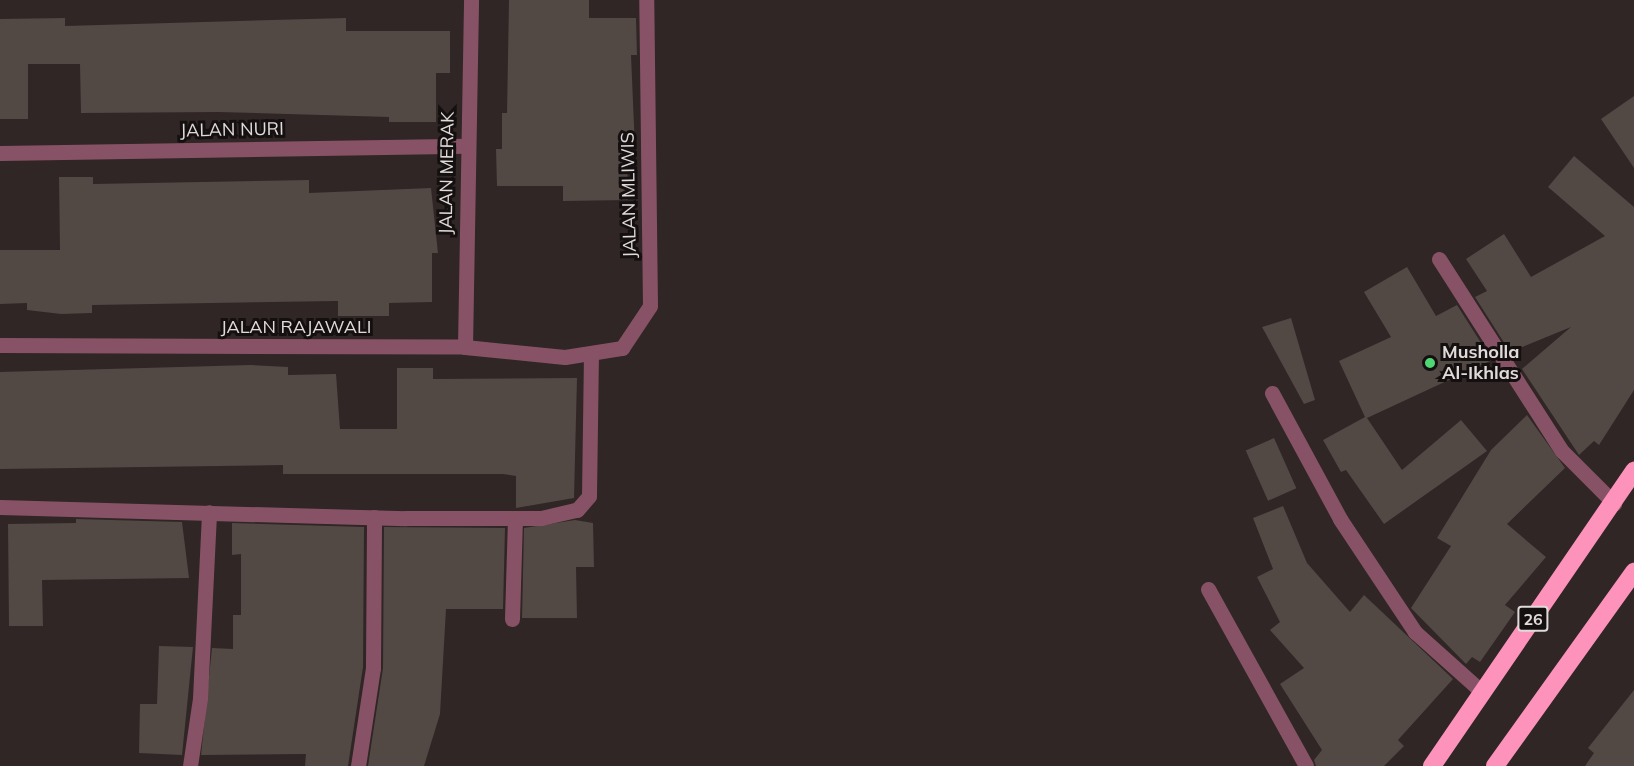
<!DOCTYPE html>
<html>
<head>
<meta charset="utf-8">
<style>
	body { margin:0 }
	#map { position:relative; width:1634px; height:766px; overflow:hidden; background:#302626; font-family:Mulish,sans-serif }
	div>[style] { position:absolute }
	.building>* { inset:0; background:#524844; transform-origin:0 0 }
	.street>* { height:15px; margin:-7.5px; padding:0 7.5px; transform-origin:7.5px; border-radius:7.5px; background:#885266 }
	.highway>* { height:18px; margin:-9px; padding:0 9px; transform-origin:9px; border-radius:9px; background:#fd93ba }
	.dots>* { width:16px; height:16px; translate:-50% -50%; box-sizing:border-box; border:3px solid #151010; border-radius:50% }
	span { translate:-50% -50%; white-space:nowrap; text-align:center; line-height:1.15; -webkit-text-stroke:6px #151010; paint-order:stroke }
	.shield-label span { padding:2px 4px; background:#151010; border:2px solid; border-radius:4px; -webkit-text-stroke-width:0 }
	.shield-label { font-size:16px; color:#e1dada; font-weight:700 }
	.street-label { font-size:18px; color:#e1dada }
	.poi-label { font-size:18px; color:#e1dada; font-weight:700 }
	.left { translate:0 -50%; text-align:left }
</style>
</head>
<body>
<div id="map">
	<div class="building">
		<div style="clip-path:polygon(509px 0,589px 0,589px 18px,636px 18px,637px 55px,631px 55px,635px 149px,627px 149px,628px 200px,563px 201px,563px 186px,497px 186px,496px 149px,502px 149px,502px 113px,507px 113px)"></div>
		<div style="clip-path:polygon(65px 18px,65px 26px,346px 18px,346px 31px,450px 31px,450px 73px,436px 73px,436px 122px,389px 122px,389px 117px,218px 112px,81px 113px,80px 64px,28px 64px,28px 119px,0 119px,0 19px)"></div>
		<div style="clip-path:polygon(1634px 96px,1634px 168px,1601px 119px)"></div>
		<div style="clip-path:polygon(1574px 156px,1634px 207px,1634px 390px,1599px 445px,1594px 441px,1579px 455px,1522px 369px,1571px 327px,1510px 352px,1475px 297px,1487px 291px,1466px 259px,1504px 234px,1531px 277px,1605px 236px,1548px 187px)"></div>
		<div style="clip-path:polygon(59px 177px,93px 177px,93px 184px,309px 180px,309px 193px,431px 188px,438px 253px,432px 253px,432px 302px,389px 303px,389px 316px,338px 316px,338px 301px,92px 305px,92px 313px,61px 314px,27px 310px,27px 303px,0 304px,0 250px,60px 250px)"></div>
		<div style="clip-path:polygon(1407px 267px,1436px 316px,1457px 305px,1492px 360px,1367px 418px,1402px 470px,1461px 420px,1487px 451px,1384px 524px,1346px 470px,1341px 472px,1323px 440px,1365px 417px,1339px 361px,1391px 337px,1364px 292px)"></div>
		<div style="clip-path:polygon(1291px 318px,1315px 400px,1304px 404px,1262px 327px)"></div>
		<div style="clip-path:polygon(251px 365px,288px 367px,288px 375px,336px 374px,340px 429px,397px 429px,397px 368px,433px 368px,433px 379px,577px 378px,574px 498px,516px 508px,516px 476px,503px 474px,283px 474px,283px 465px,0 469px,0 372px)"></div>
		<div style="clip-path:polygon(1527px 415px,1565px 468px,1507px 524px,1546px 557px,1505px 605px,1515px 612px,1480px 662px,1472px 657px,1466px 664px,1411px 608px,1451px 546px,1437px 538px,1491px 450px)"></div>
		<div style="left:1274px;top:438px;width:55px;height:31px;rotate:66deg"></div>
		<div style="clip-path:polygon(1283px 506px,1307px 563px,1350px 612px,1364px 595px,1453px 679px,1398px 740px,1404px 746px,1384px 766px,1316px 766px,1314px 760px,1322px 750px,1280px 684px,1304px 668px,1270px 630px,1280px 622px,1257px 577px,1273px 569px,1253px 518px)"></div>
		<div style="clip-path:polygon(76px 519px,182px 522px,189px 578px,42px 580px,43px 626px,9px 626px,8px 524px,76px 523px)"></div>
		<div style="clip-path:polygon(575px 520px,593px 523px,594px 567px,576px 567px,577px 618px,522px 618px,524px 528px)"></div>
		<div style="clip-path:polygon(232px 523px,364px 527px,363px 667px,348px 766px,305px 766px,306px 754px,201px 755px,212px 648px,233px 649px,233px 615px,241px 615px,241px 554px,232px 555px)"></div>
		<div style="clip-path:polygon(384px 527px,505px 528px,503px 609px,446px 609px,440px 714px,424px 766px,368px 766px,383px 668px)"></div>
		<div style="clip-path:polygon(159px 646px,193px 647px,182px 755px,139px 753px,140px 704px,157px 704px)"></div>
		<div style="clip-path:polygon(1634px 690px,1634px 766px,1585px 766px,1594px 753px,1588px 748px)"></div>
	</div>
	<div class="street">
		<div style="left:0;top:153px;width:466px;rotate:-0.9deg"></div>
		<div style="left:1439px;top:259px;width:228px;rotate:57.4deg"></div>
		<div style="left:1562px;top:451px;width:74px;rotate:45deg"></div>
		<div style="left:0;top:345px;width:465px;rotate:0.2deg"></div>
		<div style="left:465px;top:347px;width:100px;rotate:5.7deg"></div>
		<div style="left:565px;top:357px;width:58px;rotate:-9deg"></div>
		<div style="left:622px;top:348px;width:50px;rotate:-56.3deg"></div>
		<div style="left:650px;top:306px;width:306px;rotate:-90.7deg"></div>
		<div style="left:465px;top:347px;width:347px;rotate:-89deg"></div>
		<div style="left:1272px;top:393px;width:143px;rotate:61.6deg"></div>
		<div style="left:1340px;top:519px;width:136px;rotate:56.4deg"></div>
		<div style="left:1415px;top:632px;width:90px;rotate:41.8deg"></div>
		<div style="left:0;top:507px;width:406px;rotate:1.6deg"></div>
		<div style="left:406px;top:518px;width:135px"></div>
		<div style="left:541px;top:518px;width:37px;rotate:-13deg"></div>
		<div style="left:577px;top:510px;width:18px;rotate:-49deg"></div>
		<div style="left:589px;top:496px;width:140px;rotate:-89.2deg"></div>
		<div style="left:1208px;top:589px;width:202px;rotate:61deg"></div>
		<div style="left:512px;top:619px;width:101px;rotate:-88.3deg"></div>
		<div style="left:190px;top:766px;width:69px;rotate:-81.6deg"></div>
		<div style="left:200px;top:698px;width:186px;rotate:-87.2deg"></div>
		<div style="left:358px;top:766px;width:99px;rotate:-81.3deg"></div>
		<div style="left:373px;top:668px;width:151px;rotate:-89.6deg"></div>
	</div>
	<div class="highway">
		<div style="left:1432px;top:766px;width:358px;rotate:-55.6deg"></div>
		<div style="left:1495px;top:766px;width:239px;rotate:-54.4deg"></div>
	</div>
	<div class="dots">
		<div style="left:1430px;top:363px;background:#4fd675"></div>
	</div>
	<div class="shield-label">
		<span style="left:1533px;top:619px">26</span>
	</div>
	<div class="street-label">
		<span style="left:232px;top:130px;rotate:-1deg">JALAN NURI</span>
		<span style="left:447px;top:173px;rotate:-89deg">JALAN MERAK</span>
		<span style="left:629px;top:195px;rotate:-91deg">JALAN MLIWIS</span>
		<span style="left:296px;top:327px">JALAN RAJAWALI</span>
	</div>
	<div class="poi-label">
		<span class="left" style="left:1442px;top:363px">Musholla<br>Al-Ikhlas</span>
	</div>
</div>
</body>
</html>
